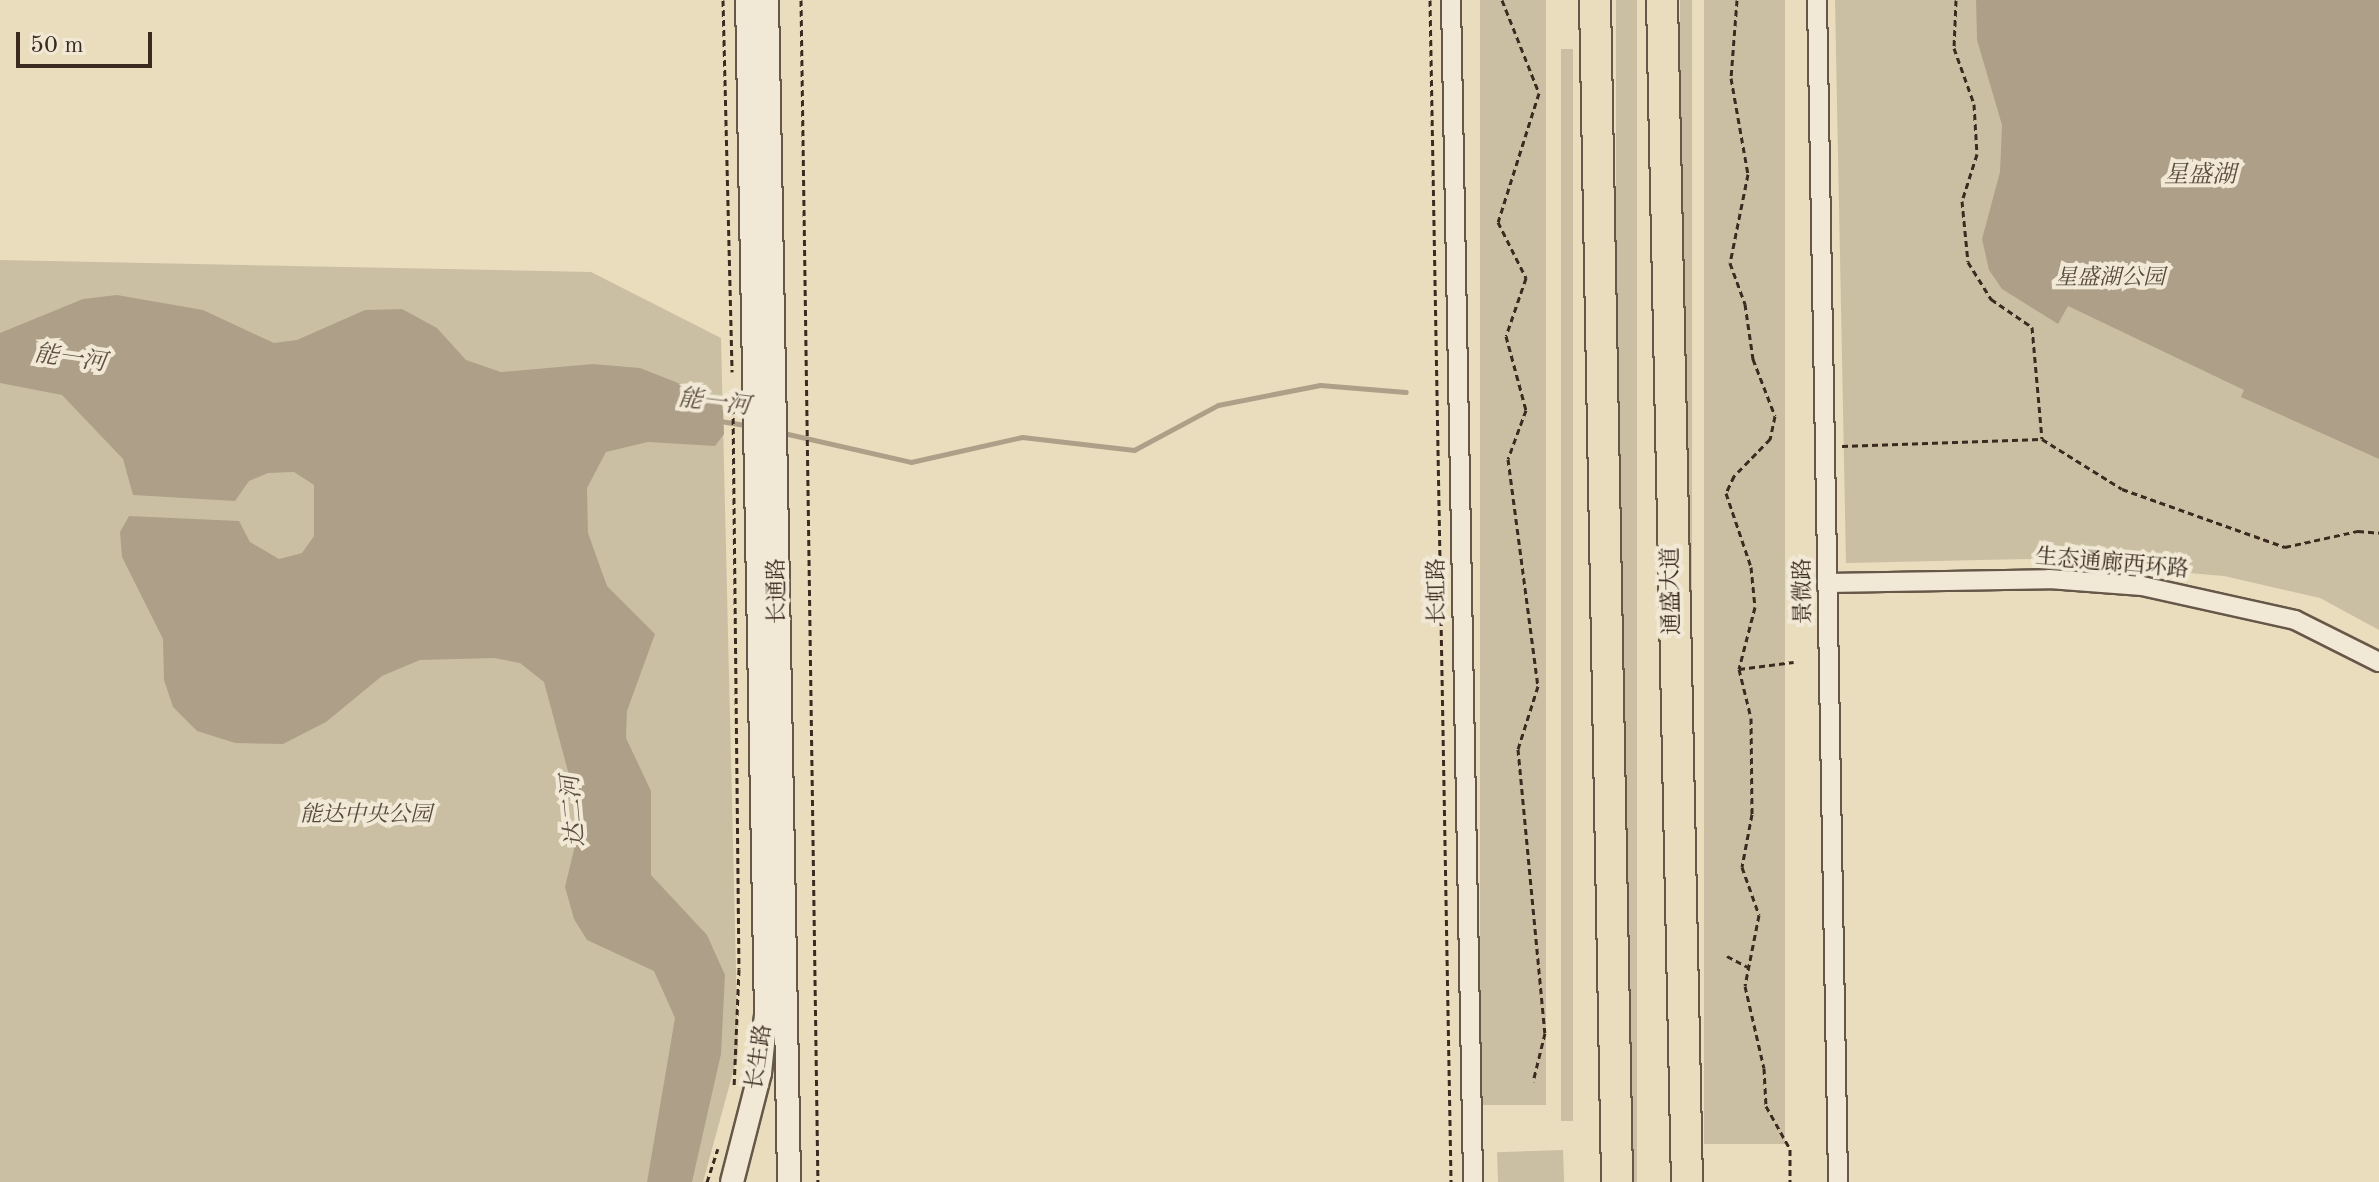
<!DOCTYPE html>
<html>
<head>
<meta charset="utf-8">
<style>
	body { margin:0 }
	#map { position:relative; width:2379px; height:1182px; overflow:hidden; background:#e9ddbe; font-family:"Old Standard TT","Noto Serif SC",serif }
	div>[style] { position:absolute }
	.green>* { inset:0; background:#cbbfa3; transform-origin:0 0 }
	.water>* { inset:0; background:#aea088 }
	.stream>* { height:5px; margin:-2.5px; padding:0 2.5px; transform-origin:2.5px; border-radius:2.5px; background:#aea088 }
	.path>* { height:3px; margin-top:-1.5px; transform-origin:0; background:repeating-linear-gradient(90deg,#3a2a20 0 6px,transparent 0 10px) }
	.roads { filter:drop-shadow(2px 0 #665748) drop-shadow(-2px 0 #665748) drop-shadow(0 2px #665748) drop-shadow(0 -2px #665748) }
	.minor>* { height:18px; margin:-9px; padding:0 9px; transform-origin:9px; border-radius:9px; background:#f1e9d5 }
	.tertiary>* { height:22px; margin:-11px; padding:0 11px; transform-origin:11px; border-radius:11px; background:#f1e9d5 }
	.primary>* { height:30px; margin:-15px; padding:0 15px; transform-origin:15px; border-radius:15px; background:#e9ddbe }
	span { translate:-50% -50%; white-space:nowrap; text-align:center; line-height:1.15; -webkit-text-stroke:8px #f1e9d5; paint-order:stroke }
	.park-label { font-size:22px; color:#57483a; font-style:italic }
	.street-label { font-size:22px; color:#3a2a20 }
	.water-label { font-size:24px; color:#5d4d3f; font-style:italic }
	.scale { position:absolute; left:16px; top:32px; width:136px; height:36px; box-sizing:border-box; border:4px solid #3a2a20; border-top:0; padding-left:10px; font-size:24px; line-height:28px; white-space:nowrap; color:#3a2a20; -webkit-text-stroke:6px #f1e9d5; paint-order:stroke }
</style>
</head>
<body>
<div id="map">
	<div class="green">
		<div style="left:1480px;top:0;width:66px;height:1105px"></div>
		<div style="left:1616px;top:0;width:21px;height:1182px"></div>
		<div style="left:1680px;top:0;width:12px;height:1144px"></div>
		<div style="left:1704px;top:0;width:81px;height:1144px"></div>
		<div style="clip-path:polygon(1835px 0,2379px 0,2379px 630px,2320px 598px,2224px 576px,2027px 559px,1846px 563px)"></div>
		<div style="left:1561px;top:49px;width:12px;height:1072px"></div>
		<div style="clip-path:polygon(0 260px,591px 272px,721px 338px,738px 1054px,703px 1182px,0 1182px)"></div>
		<div style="left:1563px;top:1150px;width:32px;height:66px;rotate:88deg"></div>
	</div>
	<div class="water">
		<div style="clip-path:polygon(1976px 0,2379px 0,2379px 459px,2241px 397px,2244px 390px,2068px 306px,2058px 324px,2002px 289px,1989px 270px,1982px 239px,2000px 172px,2002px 125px,1977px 40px)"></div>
		<div style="clip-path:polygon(117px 295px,203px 310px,274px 343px,297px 340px,365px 310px,402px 309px,437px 328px,466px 360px,501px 372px,593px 364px,640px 368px,716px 398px,723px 408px,724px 434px,715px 446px,648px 442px,606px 452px,587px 488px,588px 533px,607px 586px,655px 634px,627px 711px,626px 738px,651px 791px,651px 875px,707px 935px,725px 975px,721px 1054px,692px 1182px,647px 1182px,675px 1018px,654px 971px,587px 940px,574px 919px,565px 887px,581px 820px,544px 682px,520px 663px,494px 658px,420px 660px,382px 676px,326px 722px,283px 744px,235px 743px,197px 731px,173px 707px,164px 680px,163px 639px,122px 557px,120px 532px,129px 516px,239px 521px,250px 542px,279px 559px,302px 553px,314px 536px,314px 485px,294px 472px,268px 473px,249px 481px,235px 501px,133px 495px,123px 459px,62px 395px,0 383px,0 333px,83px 299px)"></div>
	</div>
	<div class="stream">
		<div style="left:720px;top:421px;width:30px;rotate:9deg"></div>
		<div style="left:779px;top:432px;width:135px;rotate:12.8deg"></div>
		<div style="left:911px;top:462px;width:114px;rotate:-12.7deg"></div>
		<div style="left:1022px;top:437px;width:113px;rotate:6.6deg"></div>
		<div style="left:1134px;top:450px;width:95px;rotate:-28.2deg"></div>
		<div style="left:1218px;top:405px;width:104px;rotate:-11.1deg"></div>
		<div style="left:1320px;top:385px;width:86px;rotate:4.7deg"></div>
	</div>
	<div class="path">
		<div style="left:723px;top:0;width:372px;rotate:88.6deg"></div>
		<div style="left:801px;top:0;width:1182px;rotate:89.18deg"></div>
		<div style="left:1430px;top:0;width:1182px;rotate:88.98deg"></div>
		<div style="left:1502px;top:0;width:100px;rotate:68.3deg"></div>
		<div style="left:1539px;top:93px;width:135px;rotate:107.6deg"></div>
		<div style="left:1498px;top:222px;width:63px;rotate:63.4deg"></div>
		<div style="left:1526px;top:278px;width:61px;rotate:109deg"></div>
		<div style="left:1506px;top:336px;width:77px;rotate:74.9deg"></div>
		<div style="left:1526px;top:410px;width:52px;rotate:110.2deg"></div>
		<div style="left:1508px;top:459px;width:229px;rotate:82.5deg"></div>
		<div style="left:1538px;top:686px;width:66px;rotate:107.6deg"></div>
		<div style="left:1518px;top:749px;width:285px;rotate:84.6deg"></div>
		<div style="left:1545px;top:1033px;width:50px;rotate:103.8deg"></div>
		<div style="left:1737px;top:0;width:78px;rotate:94.4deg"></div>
		<div style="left:1731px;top:78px;width:97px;rotate:80deg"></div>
		<div style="left:1748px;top:174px;width:91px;rotate:101.4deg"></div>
		<div style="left:1730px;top:263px;width:44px;rotate:69.9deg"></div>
		<div style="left:1745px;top:304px;width:56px;rotate:81.7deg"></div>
		<div style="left:1753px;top:359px;width:61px;rotate:68.9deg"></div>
		<div style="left:1775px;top:416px;width:24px;rotate:102deg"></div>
		<div style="left:1770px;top:439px;width:52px;rotate:134.2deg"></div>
		<div style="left:1734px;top:476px;width:19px;rotate:115deg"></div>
		<div style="left:1726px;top:493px;width:78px;rotate:71.3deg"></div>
		<div style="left:1751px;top:567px;width:40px;rotate:84.3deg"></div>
		<div style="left:1755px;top:607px;width:64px;rotate:104.5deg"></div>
		<div style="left:1739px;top:669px;width:50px;rotate:76.2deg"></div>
		<div style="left:1751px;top:718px;width:96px;rotate:89.4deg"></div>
		<div style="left:1752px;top:814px;width:54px;rotate:100.7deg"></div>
		<div style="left:1742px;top:867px;width:51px;rotate:70.5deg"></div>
		<div style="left:1759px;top:915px;width:72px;rotate:101.2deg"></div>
		<div style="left:1745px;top:986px;width:84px;rotate:77deg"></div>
		<div style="left:1764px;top:1068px;width:38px;rotate:87deg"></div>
		<div style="left:1766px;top:1106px;width:49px;rotate:60.8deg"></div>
		<div style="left:1790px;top:1149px;width:33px;rotate:90deg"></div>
		<div style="left:1956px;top:0;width:48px;rotate:92.4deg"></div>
		<div style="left:1954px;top:48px;width:59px;rotate:70.3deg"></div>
		<div style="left:1974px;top:104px;width:50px;rotate:86.6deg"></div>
		<div style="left:1977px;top:154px;width:49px;rotate:107.7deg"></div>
		<div style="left:1962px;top:201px;width:61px;rotate:84.4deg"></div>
		<div style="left:1968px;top:262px;width:44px;rotate:58.1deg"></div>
		<div style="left:1991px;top:299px;width:50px;rotate:34.3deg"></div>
		<div style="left:2032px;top:327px;width:112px;rotate:84.9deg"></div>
		<div style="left:733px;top:408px;width:561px;rotate:89.39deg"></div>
		<div style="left:739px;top:969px;width:118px;rotate:92.4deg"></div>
		<div style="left:1842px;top:446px;width:200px;rotate:-2deg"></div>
		<div style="left:2042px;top:439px;width:94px;rotate:32deg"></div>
		<div style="left:2122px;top:489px;width:173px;rotate:19.6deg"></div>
		<div style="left:2285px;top:547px;width:75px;rotate:-12.4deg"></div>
		<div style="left:2358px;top:531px;width:21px;rotate:5deg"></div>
		<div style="left:1739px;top:669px;width:55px;rotate:-7.3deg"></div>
		<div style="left:1727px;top:956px;width:24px;rotate:28deg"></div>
		<div style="left:707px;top:1182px;width:35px;rotate:-72deg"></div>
	</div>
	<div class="roads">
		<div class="minor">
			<div style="left:1451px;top:0;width:1182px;rotate:88.93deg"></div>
			<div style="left:1817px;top:0;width:1182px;rotate:88.98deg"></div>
			<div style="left:1828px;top:583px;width:221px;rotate:-1deg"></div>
			<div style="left:2049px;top:579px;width:93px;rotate:4.3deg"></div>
			<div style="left:2142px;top:586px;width:157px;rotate:12.5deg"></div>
			<div style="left:2295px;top:620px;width:94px;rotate:26.6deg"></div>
		</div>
		<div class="tertiary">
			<div style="left:767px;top:0;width:1182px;rotate:88.93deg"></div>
			<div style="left:732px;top:1182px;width:113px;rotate:-75.6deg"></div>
			<div style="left:760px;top:1073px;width:58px;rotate:-84.1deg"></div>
			<div style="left:766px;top:1015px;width:1015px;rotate:-91.07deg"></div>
		</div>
		<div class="primary">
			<div style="left:1595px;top:0;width:1182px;rotate:88.93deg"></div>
			<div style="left:1662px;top:0;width:1182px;rotate:88.79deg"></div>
		</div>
	</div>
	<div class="park-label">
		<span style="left:2110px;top:279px">星盛湖公园</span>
		<span style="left:366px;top:816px">能达中央公园</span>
	</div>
	<div class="street-label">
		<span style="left:2112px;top:564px;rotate:5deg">生态通廊西环路</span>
		<span style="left:778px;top:591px;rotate:-91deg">长通路</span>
		<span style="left:1438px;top:591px;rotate:-91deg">长虹路</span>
		<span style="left:1672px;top:591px;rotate:-91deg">通盛大道</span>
		<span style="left:1804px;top:591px;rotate:-91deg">景微路</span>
		<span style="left:760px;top:1057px;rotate:-82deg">长生路</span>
	</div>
	<div class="water-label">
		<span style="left:2200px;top:177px">星盛湖</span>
		<span style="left:70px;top:360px;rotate:8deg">能一河</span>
		<span style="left:714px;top:404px;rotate:7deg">能一河</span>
		<span style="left:575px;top:811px;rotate:-95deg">达二河</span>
	</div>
	<div class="scale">50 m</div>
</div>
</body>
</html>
